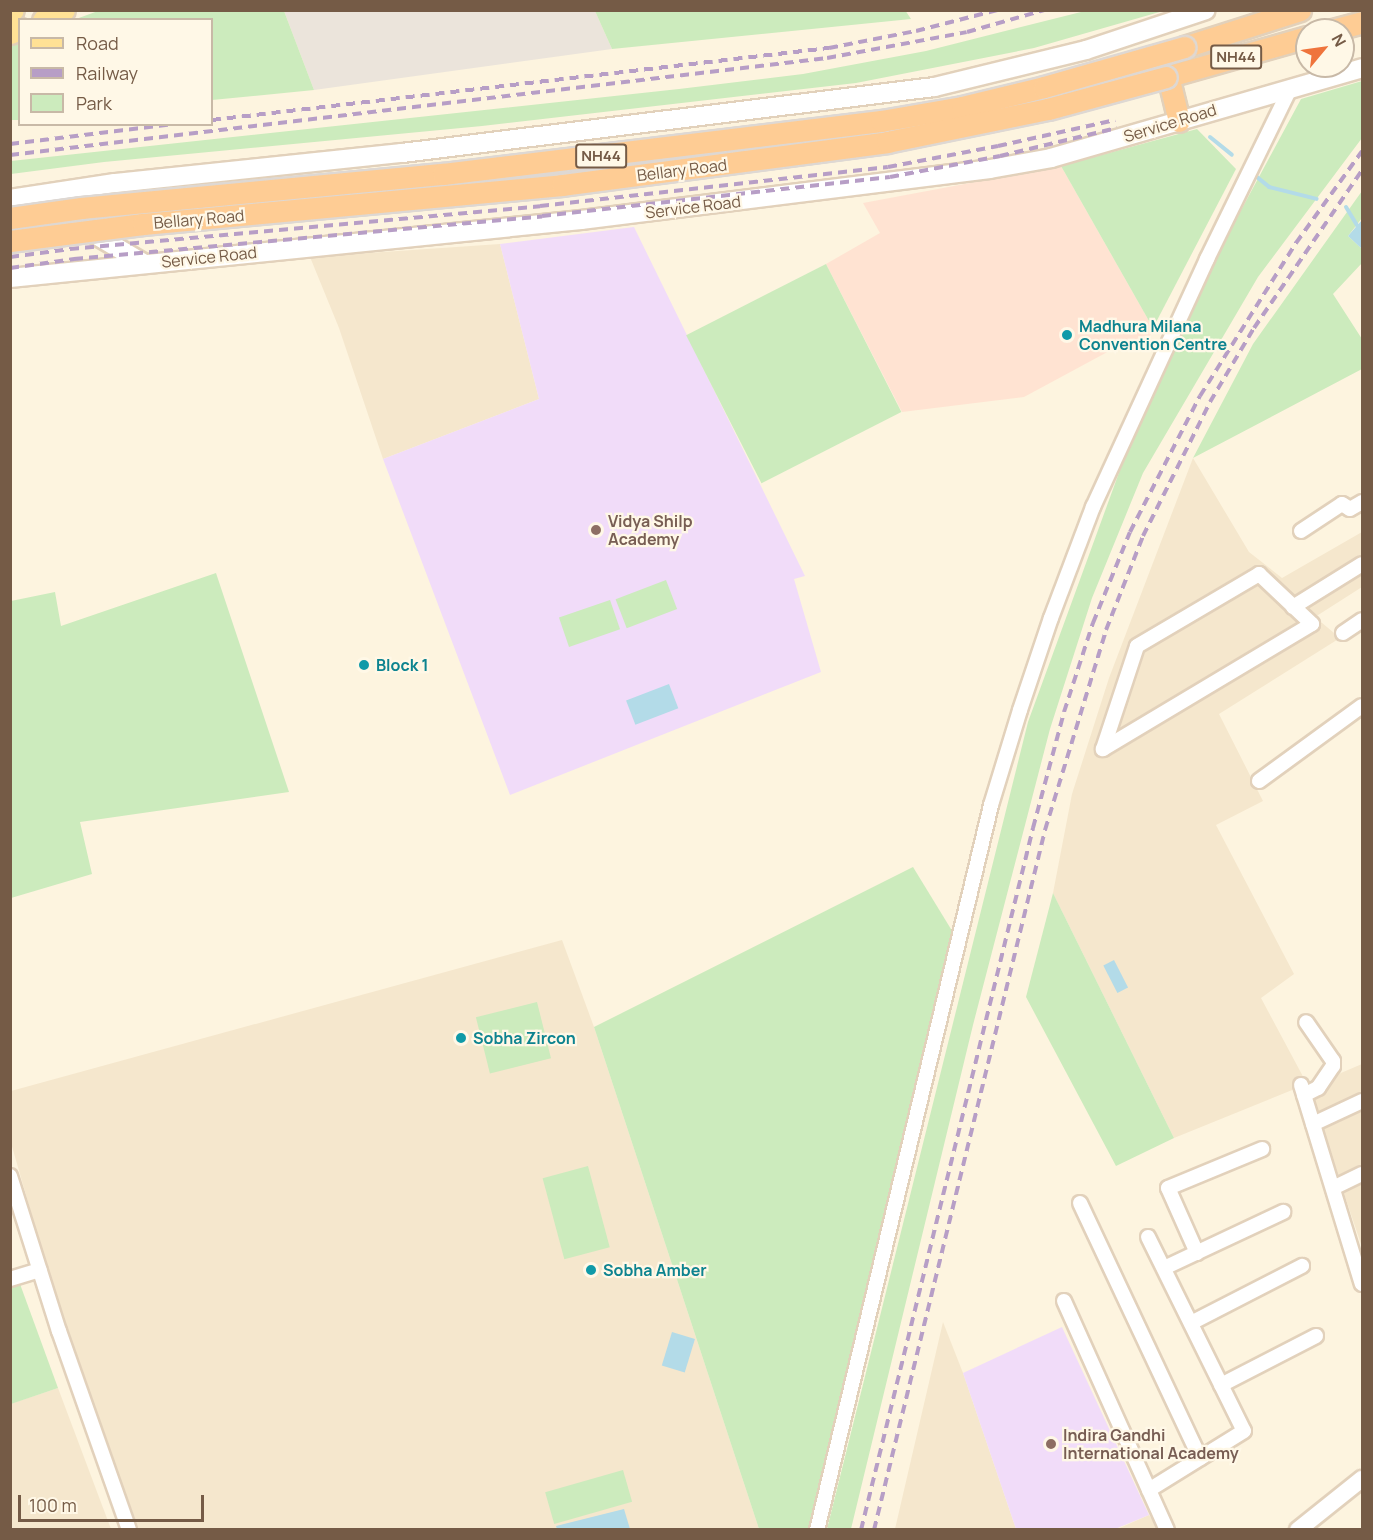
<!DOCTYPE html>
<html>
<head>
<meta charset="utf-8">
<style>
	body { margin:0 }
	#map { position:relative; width:1373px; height:1540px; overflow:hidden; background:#fdf4df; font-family:Manrope,sans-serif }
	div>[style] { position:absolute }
	.residential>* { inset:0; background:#f5e7cd }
	.commercial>* { inset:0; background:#ffe3d2 }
	.industrial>* { inset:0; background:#ebe4db }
	.education>* { inset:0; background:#f1dcf9 }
	.green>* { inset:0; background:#ccebbd; transform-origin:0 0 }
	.water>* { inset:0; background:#b3dbe8; transform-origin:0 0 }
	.stream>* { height:4px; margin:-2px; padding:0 2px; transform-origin:2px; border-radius:2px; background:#b3dbe8 }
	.roads { filter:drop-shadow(2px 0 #e2d1bb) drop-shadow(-2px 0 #e2d1bb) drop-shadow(0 2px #e2d1bb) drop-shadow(0 -2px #e2d1bb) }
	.minor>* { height:14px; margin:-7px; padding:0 7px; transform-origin:7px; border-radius:7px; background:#fff }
	.tertiary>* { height:16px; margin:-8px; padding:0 8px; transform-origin:8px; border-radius:8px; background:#fff }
	.secondary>* { height:18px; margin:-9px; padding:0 9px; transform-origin:9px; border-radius:9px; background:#fff }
	.primary>* { height:21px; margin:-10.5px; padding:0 10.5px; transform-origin:10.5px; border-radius:10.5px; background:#ffe195 }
	.trunk>* { height:21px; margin:-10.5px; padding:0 10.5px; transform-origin:10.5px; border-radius:10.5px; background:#fecc94 }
	.rail>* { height:4px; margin-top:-2px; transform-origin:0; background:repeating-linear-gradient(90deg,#b79ec6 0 9px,transparent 0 15px) }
	.bridges { filter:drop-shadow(2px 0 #ded8d3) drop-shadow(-2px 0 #ded8d3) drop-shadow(0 2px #ded8d3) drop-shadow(0 -2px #ded8d3) }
	.trunk-bridge>* { height:21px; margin:-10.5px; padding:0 10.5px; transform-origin:10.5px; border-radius:10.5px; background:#fecc94 }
	.dots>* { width:16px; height:16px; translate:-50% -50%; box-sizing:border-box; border:3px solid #fff8e7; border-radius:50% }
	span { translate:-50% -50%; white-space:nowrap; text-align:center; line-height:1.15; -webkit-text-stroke:4.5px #fff8e7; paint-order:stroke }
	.shield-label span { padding:2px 4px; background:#fff8e7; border:2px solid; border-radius:4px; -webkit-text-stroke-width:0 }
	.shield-label { font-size:15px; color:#755b46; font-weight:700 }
	.street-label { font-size:16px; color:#755b46 }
	.culture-label { font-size:16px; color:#0d838f; font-weight:700 }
	.left { translate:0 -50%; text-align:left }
	.education-label { font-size:16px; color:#785e54; font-weight:700 }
	.frame { position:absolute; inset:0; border:12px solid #755b46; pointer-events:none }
	.legend { position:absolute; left:18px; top:18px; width:195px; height:108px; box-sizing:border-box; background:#fff8e7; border:2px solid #c8b9a7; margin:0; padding:8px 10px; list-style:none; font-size:18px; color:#755b46 }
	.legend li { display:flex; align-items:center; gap:12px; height:30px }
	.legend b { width:30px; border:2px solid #c8b9a7 }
	.north { position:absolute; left:1295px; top:18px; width:60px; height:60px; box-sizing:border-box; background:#fff8e7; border:2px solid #c8b9a7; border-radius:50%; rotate:61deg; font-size:16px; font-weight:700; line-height:24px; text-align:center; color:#755b46 }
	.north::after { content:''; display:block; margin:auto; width:21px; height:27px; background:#ef743c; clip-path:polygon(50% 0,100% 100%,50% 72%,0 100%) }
	.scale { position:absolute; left:18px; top:1495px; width:186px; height:27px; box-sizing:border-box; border:3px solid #755b46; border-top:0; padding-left:8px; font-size:18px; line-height:21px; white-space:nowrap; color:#755b46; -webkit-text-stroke:4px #fff8e7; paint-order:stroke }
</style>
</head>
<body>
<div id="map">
	<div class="residential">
		<div style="clip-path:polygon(500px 244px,539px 399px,383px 459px,339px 328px,310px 257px)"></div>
		<div style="clip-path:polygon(1193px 458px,1249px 552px,1282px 578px,1362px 532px,1362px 587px,1315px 617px,1340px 638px,1219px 714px,1263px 801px,1216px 825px,1294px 974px,1261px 998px,1307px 1084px,1174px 1138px,1053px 893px,1072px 794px,1109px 678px)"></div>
		<div style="clip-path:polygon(562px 940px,594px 1027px,759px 1529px,139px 1529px,73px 1358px,11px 1143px,11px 1091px)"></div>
		<div style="clip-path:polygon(1362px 1064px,1362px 1247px,1308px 1087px)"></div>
		<div style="clip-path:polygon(943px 1322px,963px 1373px,1016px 1529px,895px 1529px)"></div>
		<div style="clip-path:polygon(58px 1388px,111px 1529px,11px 1529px,10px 1404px)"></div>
		<div style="clip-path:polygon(1149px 1515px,1158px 1529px,1115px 1530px)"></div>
	</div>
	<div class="commercial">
		<div style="clip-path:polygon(1061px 166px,1153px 328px,1147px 344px,1113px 349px,1024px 397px,902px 412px,826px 264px,880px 233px,863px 203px)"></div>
	</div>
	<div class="industrial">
		<div style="clip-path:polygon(284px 11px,595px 11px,612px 49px,314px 90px)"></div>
	</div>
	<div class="education">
		<div style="clip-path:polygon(634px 227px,805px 576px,794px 579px,821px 672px,510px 795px,383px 459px,539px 399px,500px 244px)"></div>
		<div style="clip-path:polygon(1062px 1327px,1149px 1515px,1115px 1529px,1016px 1529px,963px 1373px)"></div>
	</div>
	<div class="green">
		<div style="clip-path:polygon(905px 10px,911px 19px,612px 49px,595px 11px)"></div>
		<div style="clip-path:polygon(98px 11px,284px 11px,314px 90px,212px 100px,212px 20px,76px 19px)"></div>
		<div style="clip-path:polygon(1085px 11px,1163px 11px,1034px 48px,856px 83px,482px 126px,104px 162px,11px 174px,11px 161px,679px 89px,803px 74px,926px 51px)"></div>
		<div style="left:19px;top:43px;width:77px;height:9px;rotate:90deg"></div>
		<div style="clip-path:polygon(1362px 81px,1362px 138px,1258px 277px,1143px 473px,1092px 598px,1050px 729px,973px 1025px,851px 1529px,827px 1529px,1028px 722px,1124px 459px,1226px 238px,1301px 99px)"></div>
		<div style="clip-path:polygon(1197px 129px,1236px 169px,1153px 328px,1061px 166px)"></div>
		<div style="clip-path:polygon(1362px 191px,1362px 218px,1348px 236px,1362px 249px,1362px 263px,1333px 294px,1362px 339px,1362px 369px,1193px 458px,1253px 344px)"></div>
		<div style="left:826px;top:264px;width:166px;height:157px;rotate:63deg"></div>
		<div style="clip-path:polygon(216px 573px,289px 792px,80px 822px,92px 874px,11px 898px,11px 601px,55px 592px,61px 626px)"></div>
		<div style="left:666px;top:580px;width:31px;height:54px;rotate:69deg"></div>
		<div style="left:610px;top:600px;width:31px;height:54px;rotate:71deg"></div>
		<div style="clip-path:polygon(913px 867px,954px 934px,810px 1529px,759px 1529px,594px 1027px)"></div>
		<div style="clip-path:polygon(1053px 893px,1174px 1138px,1116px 1166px,1026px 997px)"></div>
		<div style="left:537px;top:1002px;width:58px;height:63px;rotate:76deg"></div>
		<div style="left:588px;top:1166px;width:84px;height:47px;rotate:75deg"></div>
		<div style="clip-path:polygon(20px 1284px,58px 1388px,11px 1404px,11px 1287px)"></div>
		<div style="left:623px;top:1470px;width:33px;height:81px;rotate:74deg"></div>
	</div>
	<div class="water">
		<div style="clip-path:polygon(1362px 220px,1362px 249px,1348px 236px)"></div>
		<div style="left:669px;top:684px;width:26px;height:46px;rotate:69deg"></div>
		<div style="left:1114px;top:960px;width:31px;height:12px;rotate:63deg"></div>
		<div style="left:672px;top:1332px;width:24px;height:35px;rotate:17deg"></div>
		<div style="clip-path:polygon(624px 1509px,630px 1529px,557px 1529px,556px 1526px)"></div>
	</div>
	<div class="stream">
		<div style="left:1210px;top:137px;width:28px;rotate:39deg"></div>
		<div style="left:1252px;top:173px;width:22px;rotate:39deg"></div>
		<div style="left:1269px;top:187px;width:49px;rotate:14deg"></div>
		<div style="left:1346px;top:207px;width:31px;rotate:59deg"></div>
	</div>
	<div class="roads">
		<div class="minor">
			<div style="left:1301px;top:531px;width:49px;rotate:-33.4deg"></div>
			<div style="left:1342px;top:504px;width:9px;rotate:32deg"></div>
			<div style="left:1350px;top:509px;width:14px;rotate:-30deg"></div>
			<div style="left:1259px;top:574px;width:73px;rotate:43.3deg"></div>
			<div style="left:1312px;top:624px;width:244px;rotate:149.1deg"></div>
			<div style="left:1103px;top:749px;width:108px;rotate:-71.7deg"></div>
			<div style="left:1137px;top:646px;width:142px;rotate:-30.5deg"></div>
			<div style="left:1293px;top:607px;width:81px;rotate:-31.9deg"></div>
			<div style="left:1343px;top:633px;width:23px;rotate:-34deg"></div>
			<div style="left:1259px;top:781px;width:127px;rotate:-36.1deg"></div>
			<div style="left:1301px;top:1085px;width:208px;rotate:73deg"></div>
			<div style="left:1304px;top:1095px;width:16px;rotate:-27deg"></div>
			<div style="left:1318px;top:1088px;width:27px;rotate:-56deg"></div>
			<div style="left:1333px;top:1066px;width:5px;rotate:-90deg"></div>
			<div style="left:1333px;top:1061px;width:47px;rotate:-124.7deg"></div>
			<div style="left:1313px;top:1124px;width:54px;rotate:-25.1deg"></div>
			<div style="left:10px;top:1176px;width:163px;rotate:72.5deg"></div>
			<div style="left:59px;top:1331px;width:211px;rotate:70.6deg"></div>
			<div style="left:1333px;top:1188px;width:32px;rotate:-26deg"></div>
			<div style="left:1080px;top:1203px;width:282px;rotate:64.8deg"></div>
			<div style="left:1148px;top:1237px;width:216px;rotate:63.7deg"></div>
			<div style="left:1244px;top:1431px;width:112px;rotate:148.2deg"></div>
			<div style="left:1197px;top:1253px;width:71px;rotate:-114deg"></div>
			<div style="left:1168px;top:1188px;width:102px;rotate:-22.5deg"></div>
			<div style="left:1164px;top:1268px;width:132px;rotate:-25.2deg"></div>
			<div style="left:10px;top:1279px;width:31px;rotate:-17deg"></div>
			<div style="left:1064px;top:1301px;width:251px;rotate:65.8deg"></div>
			<div style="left:1191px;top:1323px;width:125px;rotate:-27.2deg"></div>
			<div style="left:1221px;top:1385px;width:107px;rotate:-27.3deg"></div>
			<div style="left:817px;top:1530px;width:746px;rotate:-76.5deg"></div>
			<div style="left:991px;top:805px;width:99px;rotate:-73deg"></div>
			<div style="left:1020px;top:710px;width:97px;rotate:-71.4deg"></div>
			<div style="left:1051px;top:618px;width:119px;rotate:-69.3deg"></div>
			<div style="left:1093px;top:507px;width:273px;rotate:-65.3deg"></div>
			<div style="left:1207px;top:259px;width:191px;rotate:-64deg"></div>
		</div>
		<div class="tertiary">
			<div style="left:1298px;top:1530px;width:82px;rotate:-38.6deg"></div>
		</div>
		<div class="secondary">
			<div style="left:82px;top:198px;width:6px;rotate:149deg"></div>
			<div style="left:77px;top:201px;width:11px;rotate:105deg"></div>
			<div style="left:74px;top:212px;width:14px;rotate:69deg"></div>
			<div style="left:79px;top:225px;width:74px;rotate:30.7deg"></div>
			<div style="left:10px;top:199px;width:106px;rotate:-8.7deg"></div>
			<div style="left:115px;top:183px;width:289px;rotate:-6deg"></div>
			<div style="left:402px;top:153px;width:536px;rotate:-7.07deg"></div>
			<div style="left:934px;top:87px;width:156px;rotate:-13.7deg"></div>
			<div style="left:1086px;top:50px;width:126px;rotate:-18.4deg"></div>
			<div style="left:10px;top:278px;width:574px;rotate:-5.8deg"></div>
			<div style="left:581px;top:220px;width:412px;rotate:-7.1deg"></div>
			<div style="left:990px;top:169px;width:62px;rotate:-10.2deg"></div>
			<div style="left:1051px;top:158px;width:324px;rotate:-16.1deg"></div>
		</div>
		<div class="primary">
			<div style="left:10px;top:11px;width:3px;rotate:-18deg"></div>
			<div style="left:43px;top:20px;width:23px;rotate:-25deg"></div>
			<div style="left:10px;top:33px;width:11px;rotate:-22deg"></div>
		</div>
		<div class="trunk">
			<div style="left:1333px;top:30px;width:30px;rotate:-15deg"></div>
			<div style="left:1184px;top:47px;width:122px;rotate:-17.7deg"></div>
			<div style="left:1168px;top:76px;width:46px;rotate:76.3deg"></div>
			<div style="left:1166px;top:77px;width:147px;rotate:-15.8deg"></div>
		</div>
	</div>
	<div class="rail">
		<div style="left:212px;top:120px;width:621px;rotate:-6.66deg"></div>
		<div style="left:829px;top:48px;width:89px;rotate:-11.1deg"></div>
		<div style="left:916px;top:31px;width:84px;rotate:-14.5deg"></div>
		<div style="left:10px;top:144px;width:165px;rotate:-7deg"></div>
		<div style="left:10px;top:155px;width:823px;rotate:-6.77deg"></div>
		<div style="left:827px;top:58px;width:142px;rotate:-10.5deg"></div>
		<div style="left:967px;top:32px;width:81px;rotate:-15.8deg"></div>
		<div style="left:10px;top:257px;width:61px;rotate:-7.6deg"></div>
		<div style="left:70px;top:249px;width:472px;rotate:-5.2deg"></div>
		<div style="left:540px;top:206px;width:350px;rotate:-6.4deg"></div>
		<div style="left:888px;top:167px;width:112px;rotate:-10.8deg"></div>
		<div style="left:998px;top:146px;width:120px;rotate:-12.5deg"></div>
		<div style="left:10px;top:268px;width:65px;rotate:-8deg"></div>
		<div style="left:74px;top:259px;width:470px;rotate:-5.2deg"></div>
		<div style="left:542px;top:216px;width:350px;rotate:-6.4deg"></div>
		<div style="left:890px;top:177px;width:112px;rotate:-10.8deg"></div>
		<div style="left:1000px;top:156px;width:120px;rotate:-13.5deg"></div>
		<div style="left:861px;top:1530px;width:723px;rotate:-76.23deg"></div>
		<div style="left:1033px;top:828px;width:120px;rotate:-75deg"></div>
		<div style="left:1064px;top:712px;width:94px;rotate:-72deg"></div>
		<div style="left:1093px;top:623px;width:98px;rotate:-67.9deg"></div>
		<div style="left:1130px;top:532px;width:153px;rotate:-62.8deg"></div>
		<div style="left:1200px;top:396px;width:181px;rotate:-57.9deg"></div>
		<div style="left:1296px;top:243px;width:113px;rotate:-54.3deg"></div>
		<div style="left:874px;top:1530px;width:721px;rotate:-76.27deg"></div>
		<div style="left:1045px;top:830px;width:209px;rotate:-73deg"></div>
		<div style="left:1106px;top:630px;width:101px;rotate:-68.5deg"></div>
		<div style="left:1143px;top:536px;width:150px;rotate:-63.4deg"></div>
		<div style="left:1210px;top:402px;width:86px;rotate:-59.3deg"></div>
		<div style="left:1254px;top:328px;width:191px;rotate:-55.6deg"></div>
	</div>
	<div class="bridges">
		<div class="trunk-bridge">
			<div style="left:10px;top:218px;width:72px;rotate:-8deg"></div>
			<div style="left:81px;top:208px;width:364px;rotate:-5.4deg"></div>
			<div style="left:443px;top:174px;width:441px;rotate:-6.9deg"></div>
			<div style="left:881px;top:121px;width:82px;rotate:-9.8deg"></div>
			<div style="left:962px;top:107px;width:84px;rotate:-13.7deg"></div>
			<div style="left:1044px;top:87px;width:146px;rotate:-15.9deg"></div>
			<div style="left:10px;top:241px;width:134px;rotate:-7.3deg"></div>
			<div style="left:143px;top:224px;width:421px;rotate:-5.3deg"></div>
			<div style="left:562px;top:185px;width:328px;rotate:-7.5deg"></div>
			<div style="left:887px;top:142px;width:164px;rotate:-11.6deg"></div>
			<div style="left:1048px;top:109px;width:122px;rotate:-15.2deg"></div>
		</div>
	</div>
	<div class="dots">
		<div style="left:1067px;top:335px;background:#0f9aa8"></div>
		<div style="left:596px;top:530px;background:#8d6e63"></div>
		<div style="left:364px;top:665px;background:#0f9aa8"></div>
		<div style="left:461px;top:1038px;background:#0f9aa8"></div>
		<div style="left:591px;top:1270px;background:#0f9aa8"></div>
		<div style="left:1051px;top:1444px;background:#8d6e63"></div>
	</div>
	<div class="shield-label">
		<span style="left:1236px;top:57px">NH44</span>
		<span style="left:601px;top:156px">NH44</span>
	</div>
	<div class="street-label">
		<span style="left:1170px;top:123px;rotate:-17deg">Service Road</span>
		<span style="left:682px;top:170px;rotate:-7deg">Bellary Road</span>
		<span style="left:693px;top:207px;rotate:-7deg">Service Road</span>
		<span style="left:199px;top:219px;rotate:-5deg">Bellary Road</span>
		<span style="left:209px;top:257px;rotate:-6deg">Service Road</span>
	</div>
	<div class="culture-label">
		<span class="left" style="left:1079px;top:335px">Madhura Milana<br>Convention Centre</span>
		<span class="left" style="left:376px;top:665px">Block 1</span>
		<span class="left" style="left:473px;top:1038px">Sobha Zircon</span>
		<span class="left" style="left:603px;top:1270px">Sobha Amber</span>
	</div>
	<div class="education-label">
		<span class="left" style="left:608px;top:530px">Vidya Shilp<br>Academy</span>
		<span class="left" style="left:1063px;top:1444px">Indira Gandhi<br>International Academy</span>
	</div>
	<div class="frame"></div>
	<ul class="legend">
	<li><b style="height:8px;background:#ffe195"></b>Road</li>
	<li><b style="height:8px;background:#b79ec6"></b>Railway</li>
	<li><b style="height:16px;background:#ccebbd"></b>Park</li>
	</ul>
	<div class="north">N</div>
	<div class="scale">100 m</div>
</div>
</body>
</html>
